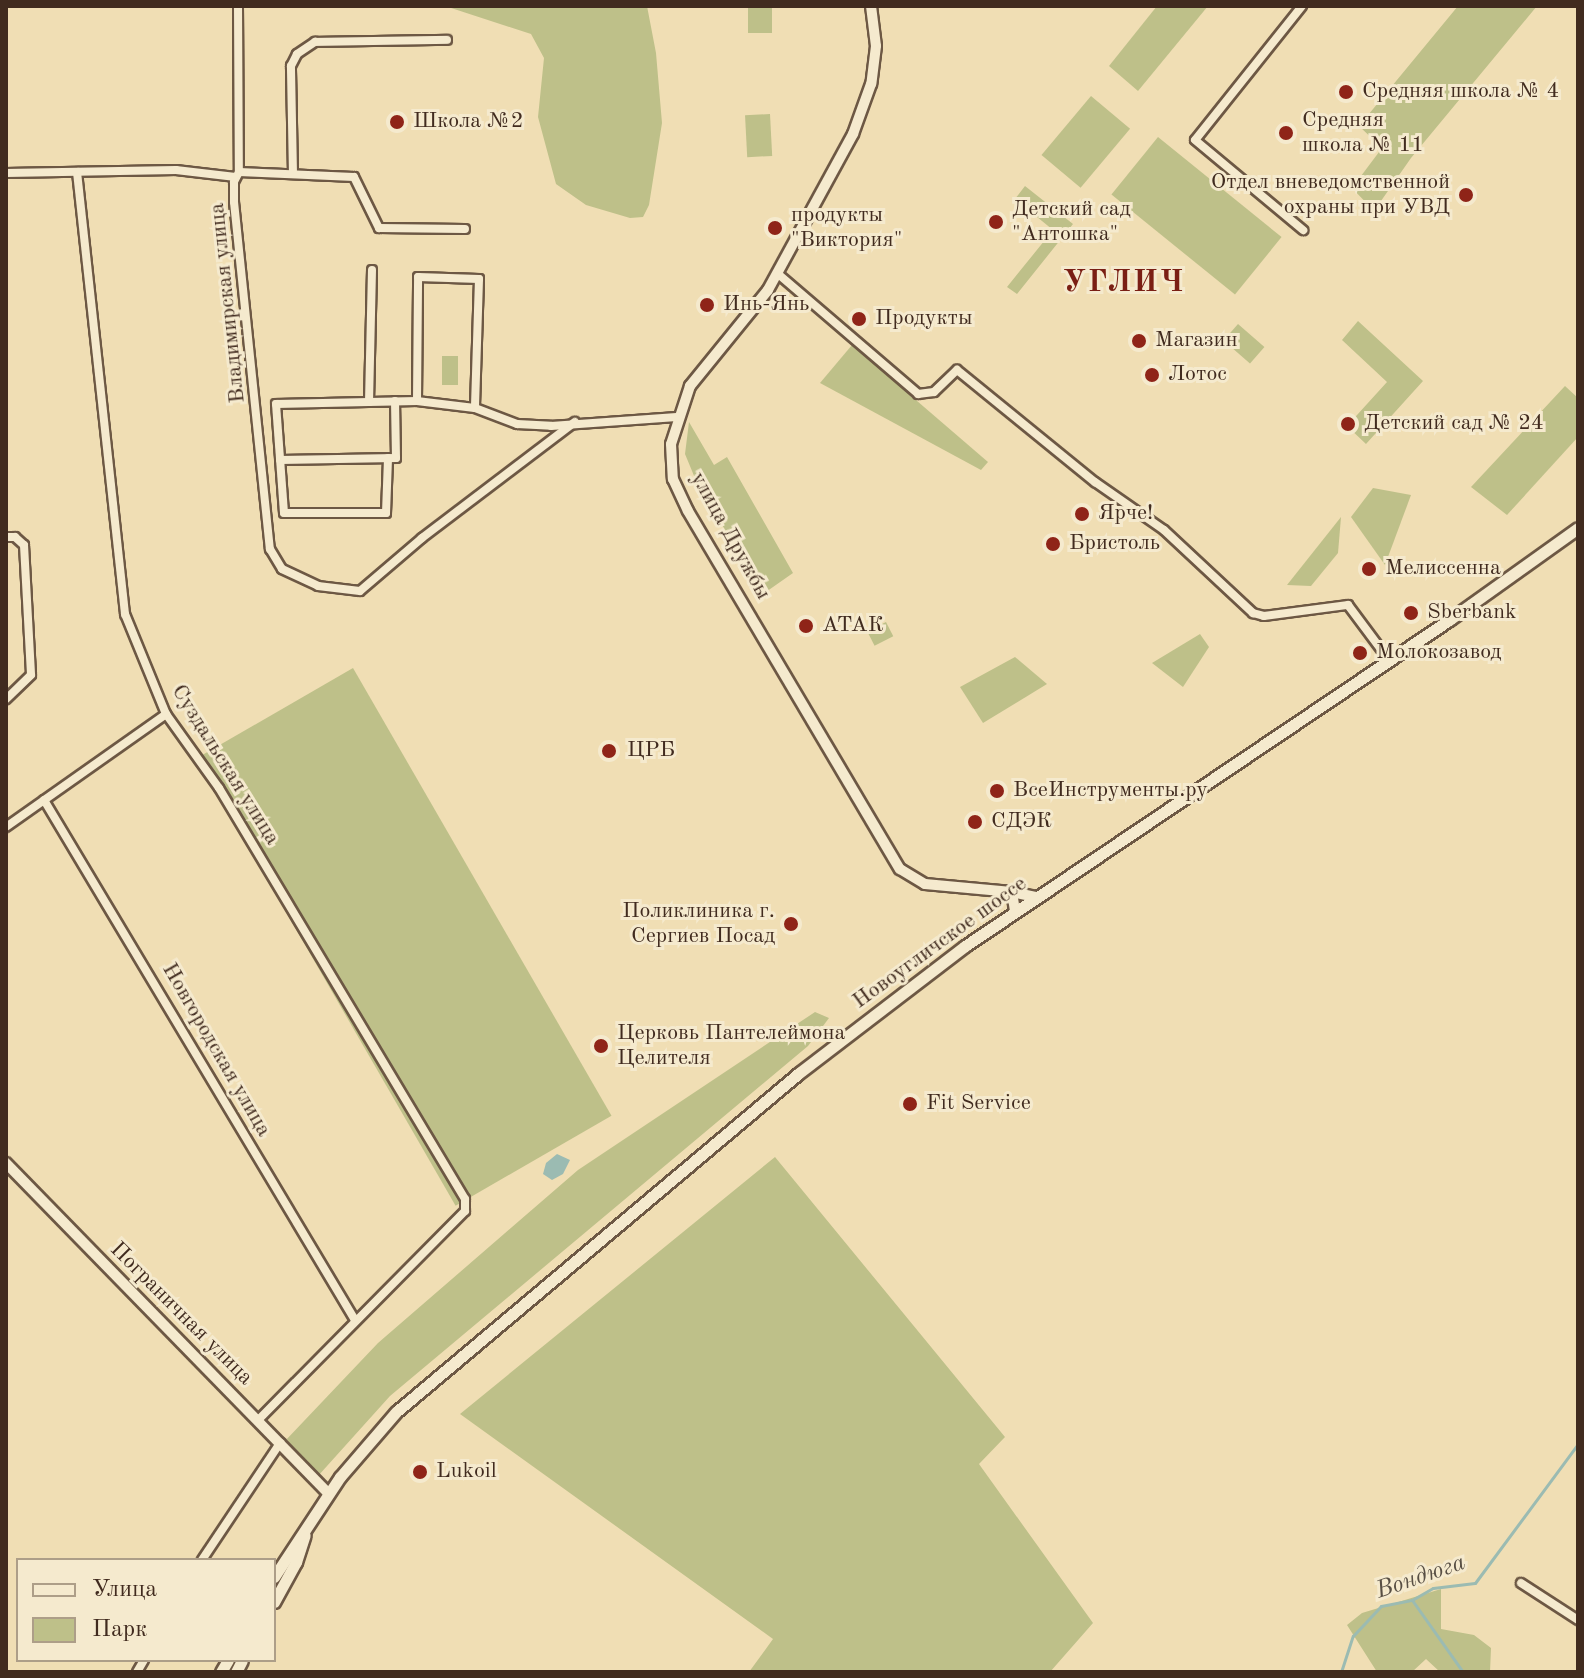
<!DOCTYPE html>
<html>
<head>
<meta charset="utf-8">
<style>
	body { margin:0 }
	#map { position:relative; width:1584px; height:1678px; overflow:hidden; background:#f0deb4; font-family:"Old Standard TT",serif }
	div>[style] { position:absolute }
	.green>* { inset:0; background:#bec089; transform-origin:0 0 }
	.water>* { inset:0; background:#9bbbb2 }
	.stream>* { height:3px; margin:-1.5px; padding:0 1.5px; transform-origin:1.5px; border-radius:1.5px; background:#9bbbb2 }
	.roads { filter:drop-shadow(2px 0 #6d5844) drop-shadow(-2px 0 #6d5844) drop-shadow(0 2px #6d5844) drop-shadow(0 -2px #6d5844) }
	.minor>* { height:8px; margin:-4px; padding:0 4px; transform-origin:4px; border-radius:4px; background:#f5eace }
	.tertiary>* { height:10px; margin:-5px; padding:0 5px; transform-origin:5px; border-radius:5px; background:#f5eace }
	.secondary>* { height:11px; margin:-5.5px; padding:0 5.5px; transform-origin:5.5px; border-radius:5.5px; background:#f5eace }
	.dots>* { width:22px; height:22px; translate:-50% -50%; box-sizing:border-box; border:4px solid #f5eace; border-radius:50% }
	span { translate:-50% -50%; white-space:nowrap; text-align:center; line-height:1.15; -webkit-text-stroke:6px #f5eace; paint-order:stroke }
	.poi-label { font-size:22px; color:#412b1f }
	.left { translate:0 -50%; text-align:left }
	.right { translate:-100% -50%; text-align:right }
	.street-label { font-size:22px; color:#412b1f }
	.water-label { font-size:24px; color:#584f44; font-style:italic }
	.district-label { font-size:30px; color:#7a1f14; font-weight:700; letter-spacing:2px }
	.frame { position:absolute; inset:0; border:8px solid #412b1f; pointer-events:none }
	.legend { position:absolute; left:16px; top:1558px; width:260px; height:104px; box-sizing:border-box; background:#f5eace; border:2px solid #ad9e88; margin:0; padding:10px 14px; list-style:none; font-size:24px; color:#412b1f }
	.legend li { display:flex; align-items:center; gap:16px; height:40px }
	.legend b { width:40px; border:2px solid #ad9e88 }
</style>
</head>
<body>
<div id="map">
	<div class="green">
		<div style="clip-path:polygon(445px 6px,647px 6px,656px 53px,662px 123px,649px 205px,643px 217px,630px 218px,586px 205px,556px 184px,538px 117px,544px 58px,531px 34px)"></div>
		<div style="left:748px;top:6px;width:24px;height:27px"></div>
		<div style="clip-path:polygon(1157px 6px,1208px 6px,1138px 91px,1109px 66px)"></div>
		<div style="clip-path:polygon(1458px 6px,1537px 6px,1411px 158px,1374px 211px,1352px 188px,1382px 148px,1359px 126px)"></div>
		<div style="left:1091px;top:96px;width:51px;height:77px;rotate:40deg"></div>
		<div style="left:770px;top:114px;width:42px;height:25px;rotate:87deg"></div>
		<div style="left:1158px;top:137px;width:159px;height:74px;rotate:39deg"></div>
		<div style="clip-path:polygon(1025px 186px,1073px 224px,1017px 294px,1007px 287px,1053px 230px,1015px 199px)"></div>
		<div style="clip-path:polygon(1358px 321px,1423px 381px,1366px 444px,1347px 426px,1387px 382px,1342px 340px)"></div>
		<div style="left:1238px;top:324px;width:35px;height:22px;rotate:41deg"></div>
		<div style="clip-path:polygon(852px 345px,988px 462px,981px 470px,820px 383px)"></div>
		<div style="left:442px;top:356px;width:16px;height:29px"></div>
		<div style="clip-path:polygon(1565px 386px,1578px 398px,1578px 437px,1507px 515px,1471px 487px)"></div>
		<div style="clip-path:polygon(689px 422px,714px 465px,727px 457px,793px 573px,763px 594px,697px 483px,685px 454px)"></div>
		<div style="clip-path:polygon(1373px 488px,1411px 495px,1385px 565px,1351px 517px)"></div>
		<div style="clip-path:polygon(1341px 517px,1338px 553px,1311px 586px,1287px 585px)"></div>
		<div style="left:886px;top:622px;width:16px;height:21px;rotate:63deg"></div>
		<div style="clip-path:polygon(1200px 634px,1209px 647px,1183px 687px,1152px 663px)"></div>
		<div style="clip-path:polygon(1015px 657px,1047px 684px,983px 723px,960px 687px)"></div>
		<div style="left:353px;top:668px;width:517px;height:180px;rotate:60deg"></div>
		<div style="clip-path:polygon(815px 1012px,829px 1018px,808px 1046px,390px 1396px,318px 1476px,285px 1441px,378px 1343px,578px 1170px)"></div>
		<div style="clip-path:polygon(775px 1157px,1005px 1437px,979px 1464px,1093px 1623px,1050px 1672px,749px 1672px,773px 1639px,460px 1414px)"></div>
		<div style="clip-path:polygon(1441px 1589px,1441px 1629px,1474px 1635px,1491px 1648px,1490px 1672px,1440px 1672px,1426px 1659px,1412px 1672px,1377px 1672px,1347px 1625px,1362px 1613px)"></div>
	</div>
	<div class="water">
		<div style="clip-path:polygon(557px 1154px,570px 1160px,563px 1174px,552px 1180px,543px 1174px,546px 1163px)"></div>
	</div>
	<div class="stream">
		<div style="left:1412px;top:1600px;width:88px;rotate:54.7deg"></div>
		<div style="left:1341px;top:1672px;width:38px;rotate:-72deg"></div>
		<div style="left:1353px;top:1636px;width:41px;rotate:-47deg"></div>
		<div style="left:1381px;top:1606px;width:32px;rotate:-11deg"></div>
		<div style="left:1412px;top:1600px;width:24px;rotate:-30deg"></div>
		<div style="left:1433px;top:1588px;width:42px;rotate:-6.8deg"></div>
		<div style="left:1475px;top:1583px;width:173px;rotate:-53.5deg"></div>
	</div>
	<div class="roads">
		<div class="minor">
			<div style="left:238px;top:6px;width:166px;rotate:89.7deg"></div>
			<div style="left:239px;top:172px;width:11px;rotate:117deg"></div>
			<div style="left:234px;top:182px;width:20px;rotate:90deg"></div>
			<div style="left:234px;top:202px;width:349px;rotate:84.1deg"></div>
			<div style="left:270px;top:549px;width:23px;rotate:59deg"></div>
			<div style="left:282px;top:569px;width:40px;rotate:25deg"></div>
			<div style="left:318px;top:586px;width:42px;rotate:6.8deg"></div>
			<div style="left:360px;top:591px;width:82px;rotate:-40.5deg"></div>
			<div style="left:422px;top:538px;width:192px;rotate:-37.2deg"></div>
			<div style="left:1302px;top:6px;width:171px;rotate:128.6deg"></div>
			<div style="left:1195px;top:140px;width:141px;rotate:39.8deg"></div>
			<div style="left:77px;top:172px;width:445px;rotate:83.8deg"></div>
			<div style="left:125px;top:614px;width:108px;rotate:67.7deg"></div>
			<div style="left:166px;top:714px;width:91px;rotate:54.4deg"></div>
			<div style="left:219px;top:788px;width:479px;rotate:59.1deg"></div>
			<div style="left:465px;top:1199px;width:12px;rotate:90deg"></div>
			<div style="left:465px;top:1211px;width:294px;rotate:134.7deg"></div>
			<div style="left:239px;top:172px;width:115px;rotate:2.5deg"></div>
			<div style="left:354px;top:177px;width:57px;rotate:63.9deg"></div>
			<div style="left:379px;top:228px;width:86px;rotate:0.7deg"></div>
			<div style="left:6px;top:173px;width:170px;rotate:-1deg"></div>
			<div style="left:176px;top:170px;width:60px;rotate:6.7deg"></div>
			<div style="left:293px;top:174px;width:108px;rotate:-91.1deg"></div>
			<div style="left:291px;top:66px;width:13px;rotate:-63deg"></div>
			<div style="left:297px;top:54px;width:22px;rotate:-34deg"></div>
			<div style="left:315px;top:42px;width:132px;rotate:-0.9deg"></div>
			<div style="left:372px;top:270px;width:132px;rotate:91.3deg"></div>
			<div style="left:369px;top:402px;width:48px;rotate:-1.2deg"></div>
			<div style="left:417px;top:401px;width:58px;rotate:6.9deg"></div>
			<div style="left:475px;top:408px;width:45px;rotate:20.9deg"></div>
			<div style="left:517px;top:424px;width:34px;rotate:3deg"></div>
			<div style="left:551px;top:426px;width:126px;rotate:-4.1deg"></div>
			<div style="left:777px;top:273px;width:186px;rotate:40.6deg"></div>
			<div style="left:918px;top:394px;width:16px;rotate:-7deg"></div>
			<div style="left:934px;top:392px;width:32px;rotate:-44deg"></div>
			<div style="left:957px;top:370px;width:178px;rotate:39.1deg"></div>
			<div style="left:1095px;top:482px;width:84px;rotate:34.8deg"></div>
			<div style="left:1164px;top:530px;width:122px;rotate:43deg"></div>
			<div style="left:1253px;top:613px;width:11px;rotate:15deg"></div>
			<div style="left:1264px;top:616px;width:85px;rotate:-7.5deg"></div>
			<div style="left:1348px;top:605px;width:69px;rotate:53.3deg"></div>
			<div style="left:417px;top:401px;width:124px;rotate:-89.5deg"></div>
			<div style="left:418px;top:277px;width:61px;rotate:1.9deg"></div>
			<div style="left:479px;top:279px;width:129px;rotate:91.8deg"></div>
			<div style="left:369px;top:402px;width:93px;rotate:178.8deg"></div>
			<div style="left:276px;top:404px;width:109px;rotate:85.8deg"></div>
			<div style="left:284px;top:513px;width:102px"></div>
			<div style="left:386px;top:513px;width:55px;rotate:-87.9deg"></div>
			<div style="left:280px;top:460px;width:116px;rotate:-1deg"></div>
			<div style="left:396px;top:458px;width:57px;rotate:-91deg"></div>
			<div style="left:6px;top:537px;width:9px"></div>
			<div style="left:15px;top:537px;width:12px;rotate:42deg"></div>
			<div style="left:24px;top:545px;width:130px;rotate:86.9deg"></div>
			<div style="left:31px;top:675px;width:35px;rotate:136deg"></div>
			<div style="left:44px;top:800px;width:606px;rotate:59.12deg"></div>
			<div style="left:6px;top:827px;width:196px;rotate:-35.2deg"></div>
			<div style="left:202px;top:1560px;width:141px;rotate:-56.3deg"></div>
			<div style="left:1521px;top:1583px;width:68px;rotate:33deg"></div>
			<div style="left:137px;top:1672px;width:14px;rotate:-60deg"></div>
		</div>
		<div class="tertiary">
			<div style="left:871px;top:6px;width:40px;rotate:82.9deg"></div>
			<div style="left:876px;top:46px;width:38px;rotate:97deg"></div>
			<div style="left:871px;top:84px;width:53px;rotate:109.8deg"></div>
			<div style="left:853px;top:134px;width:178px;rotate:118.6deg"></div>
			<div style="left:768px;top:290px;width:124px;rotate:129.1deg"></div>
			<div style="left:690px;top:386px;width:61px;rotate:108.1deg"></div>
			<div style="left:671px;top:444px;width:35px;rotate:87deg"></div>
			<div style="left:673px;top:479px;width:35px;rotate:65deg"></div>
			<div style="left:688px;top:511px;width:416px;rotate:59.4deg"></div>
			<div style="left:900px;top:869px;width:29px;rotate:31deg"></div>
			<div style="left:925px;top:884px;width:87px;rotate:5.3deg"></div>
			<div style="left:1012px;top:892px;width:19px;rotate:81deg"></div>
			<div style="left:1012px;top:892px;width:24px;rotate:12deg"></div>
			<div style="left:6px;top:1163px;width:462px;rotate:45.7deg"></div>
		</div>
		<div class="secondary">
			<div style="left:274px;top:1577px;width:120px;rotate:-56.6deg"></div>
			<div style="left:340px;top:1477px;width:86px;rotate:-49.3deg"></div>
			<div style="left:396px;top:1412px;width:527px;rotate:-40.07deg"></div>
			<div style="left:799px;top:1073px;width:209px;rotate:-37.4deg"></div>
			<div style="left:965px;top:946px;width:584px;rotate:-33.96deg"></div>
			<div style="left:1449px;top:620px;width:158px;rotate:-35.5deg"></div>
			<div style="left:274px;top:1602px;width:46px;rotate:-61.2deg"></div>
			<div style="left:296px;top:1562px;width:28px;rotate:-72deg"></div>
			<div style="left:221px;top:1672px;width:14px;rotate:-60deg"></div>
			<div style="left:236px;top:1672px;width:13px;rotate:-63deg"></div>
		</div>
	</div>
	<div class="dots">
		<div style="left:1346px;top:92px;background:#8f2418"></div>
		<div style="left:397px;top:122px;background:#8f2418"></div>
		<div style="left:1286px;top:133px;background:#8f2418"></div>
		<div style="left:1466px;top:195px;background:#8f2418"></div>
		<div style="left:996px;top:222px;background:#8f2418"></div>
		<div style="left:775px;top:228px;background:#8f2418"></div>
		<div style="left:707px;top:305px;background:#8f2418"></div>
		<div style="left:859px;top:319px;background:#8f2418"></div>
		<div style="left:1139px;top:341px;background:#8f2418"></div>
		<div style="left:1152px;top:375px;background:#8f2418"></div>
		<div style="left:1348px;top:424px;background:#8f2418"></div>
		<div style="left:1082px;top:514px;background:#8f2418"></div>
		<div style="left:1053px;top:544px;background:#8f2418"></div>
		<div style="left:1369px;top:569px;background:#8f2418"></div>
		<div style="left:1411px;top:613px;background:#8f2418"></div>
		<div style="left:806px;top:626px;background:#8f2418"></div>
		<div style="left:1360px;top:653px;background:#8f2418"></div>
		<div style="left:609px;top:751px;background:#8f2418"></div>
		<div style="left:997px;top:791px;background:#8f2418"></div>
		<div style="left:975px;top:822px;background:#8f2418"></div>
		<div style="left:791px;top:924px;background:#8f2418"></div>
		<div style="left:601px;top:1046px;background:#8f2418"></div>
		<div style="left:910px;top:1104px;background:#8f2418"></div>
		<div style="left:420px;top:1472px;background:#8f2418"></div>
	</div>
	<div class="poi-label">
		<span class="left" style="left:1362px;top:92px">Средняя школа № 4</span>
		<span class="left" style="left:1302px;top:133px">Средняя<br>школа № 11</span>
		<span class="left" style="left:413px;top:122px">Школа №2</span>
		<span class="right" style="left:1450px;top:195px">Отдел вневедомственной<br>охраны при УВД</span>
		<span class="left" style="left:1012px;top:222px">Детский сад<br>"Антошка"</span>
		<span class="left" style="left:791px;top:228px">продукты<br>"Виктория"</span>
		<span class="left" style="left:723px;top:305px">Инь-Янь</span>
		<span class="left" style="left:875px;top:319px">Продукты</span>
		<span class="left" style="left:1155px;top:341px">Магазин</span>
		<span class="left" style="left:1168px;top:375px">Лотос</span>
		<span class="left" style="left:1364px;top:424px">Детский сад № 24</span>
		<span class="left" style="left:1098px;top:514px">Ярче!</span>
		<span class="left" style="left:1069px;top:544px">Бристоль</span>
		<span class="left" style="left:1385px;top:569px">Мелиссенна</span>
		<span class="left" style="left:1427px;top:613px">Sberbank</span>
		<span class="left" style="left:822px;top:626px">АТАК</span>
		<span class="left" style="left:1376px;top:653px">Молокозавод</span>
		<span class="left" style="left:627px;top:751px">ЦРБ</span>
		<span class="left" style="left:1013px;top:791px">ВсеИнструменты.ру</span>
		<span class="left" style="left:991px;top:822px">СДЭК</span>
		<span class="right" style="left:775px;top:924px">Поликлиника г.<br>Сергиев Посад</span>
		<span class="left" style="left:617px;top:1046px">Церковь Пантелеймона<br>Целителя</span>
		<span class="left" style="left:926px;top:1104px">Fit Service</span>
		<span class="left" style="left:436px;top:1472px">Lukoil</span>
	</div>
	<div class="street-label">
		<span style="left:228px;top:303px;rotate:-96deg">Владимирская улица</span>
		<span style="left:730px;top:536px;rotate:61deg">улица Дружбы</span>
		<span style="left:225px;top:765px;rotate:58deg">Суздальская улица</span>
		<span style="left:940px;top:943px;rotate:-36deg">Новоугличское шоссе</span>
		<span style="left:216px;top:1050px;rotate:60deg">Новгородская улица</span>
		<span style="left:181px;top:1314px;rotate:45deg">Пограничная улица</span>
	</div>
	<div class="water-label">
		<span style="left:1421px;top:1578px;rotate:-19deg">Вондюга</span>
	</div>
	<div class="district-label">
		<span style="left:1124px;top:283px">УГЛИЧ</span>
	</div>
	<div class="frame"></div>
	<ul class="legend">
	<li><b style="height:10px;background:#f5eace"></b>Улица</li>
	<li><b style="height:22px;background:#bec089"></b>Парк</li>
	</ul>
</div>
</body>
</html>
